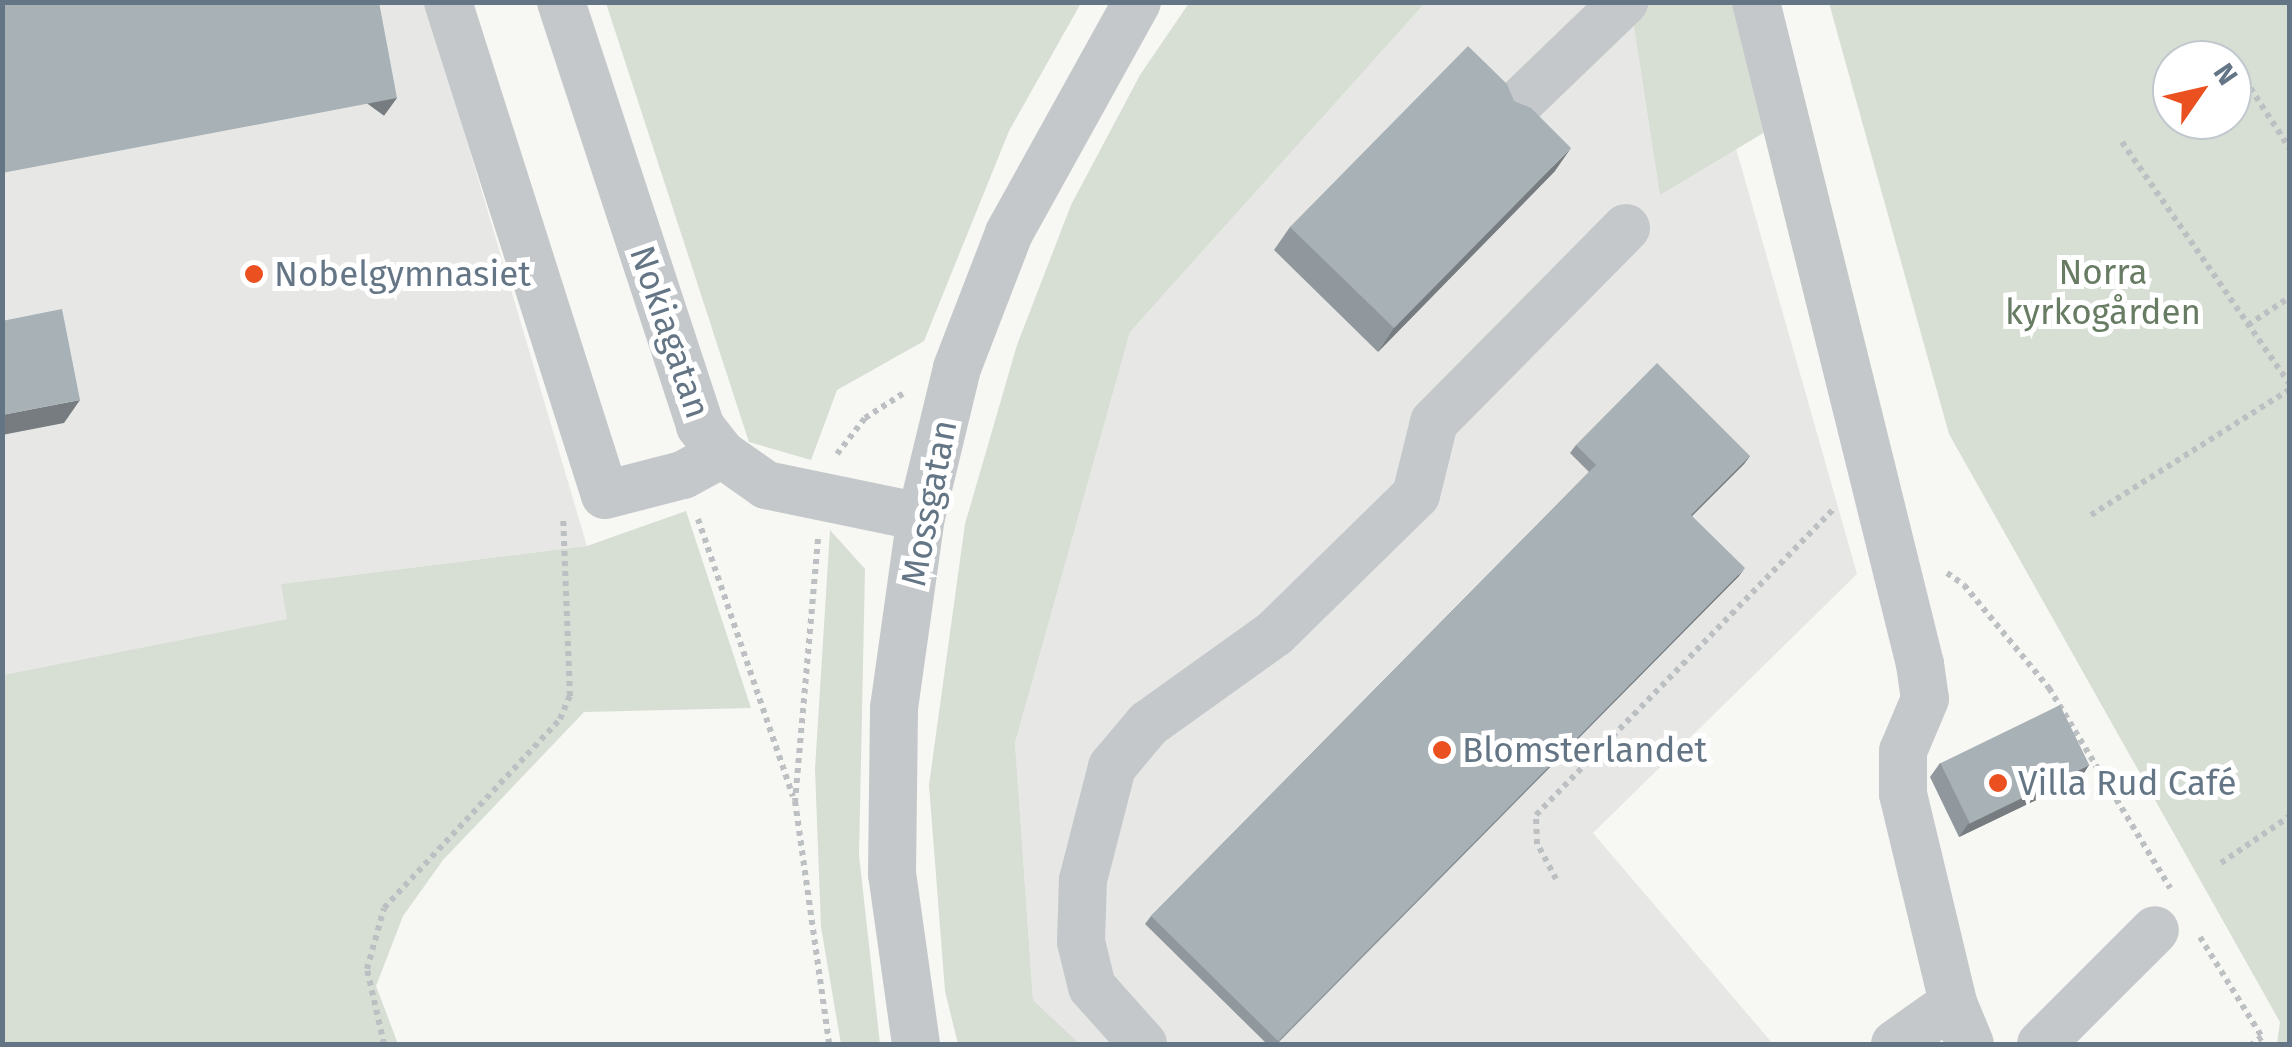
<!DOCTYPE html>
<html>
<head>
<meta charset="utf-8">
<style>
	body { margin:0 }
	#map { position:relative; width:2292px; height:1047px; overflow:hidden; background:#f7f7f3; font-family:"Fira Sans",sans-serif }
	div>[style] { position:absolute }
	.built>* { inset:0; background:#e7e8e6 }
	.green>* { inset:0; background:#d7ded4 }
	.path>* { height:6px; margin-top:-3px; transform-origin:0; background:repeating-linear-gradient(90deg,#bdc0c2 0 5px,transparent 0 10px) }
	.minor>* { height:48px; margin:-24px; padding:0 24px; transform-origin:24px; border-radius:24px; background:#c4c8cb }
	.wall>* { inset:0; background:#90989d }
	.shaded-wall>* { inset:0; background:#767c7f; transform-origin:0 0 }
	.building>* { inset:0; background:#a8b1b6; transform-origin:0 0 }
	.dots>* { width:28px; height:28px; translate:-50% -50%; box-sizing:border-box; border:5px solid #fff; border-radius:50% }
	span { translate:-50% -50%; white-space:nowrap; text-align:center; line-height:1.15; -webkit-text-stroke:10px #fff; paint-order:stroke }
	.park-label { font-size:35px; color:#687c63 }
	.poi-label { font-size:35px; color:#647685 }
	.left { translate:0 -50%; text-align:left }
	.street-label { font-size:35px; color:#647685 }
	.frame { position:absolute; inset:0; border:5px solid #647685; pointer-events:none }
	.north { position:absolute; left:2152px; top:40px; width:100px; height:100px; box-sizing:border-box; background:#fff; border:2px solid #c1c8ce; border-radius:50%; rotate:56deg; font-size:28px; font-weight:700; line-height:40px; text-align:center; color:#647685 }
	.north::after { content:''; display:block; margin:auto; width:35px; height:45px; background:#ea5020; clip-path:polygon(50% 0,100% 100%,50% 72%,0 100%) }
</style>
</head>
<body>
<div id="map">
	<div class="built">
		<div style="clip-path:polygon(3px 3px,426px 3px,587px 546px,282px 584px,288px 619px,3px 675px)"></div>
		<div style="clip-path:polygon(1425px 3px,1616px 3px,1728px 120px,1857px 574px,1593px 833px,1773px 1044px,1080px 1044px,1033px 1000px,1015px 743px,1130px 332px)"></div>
	</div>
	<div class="green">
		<div style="clip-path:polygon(606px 3px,1081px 3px,1009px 131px,924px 341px,837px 390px,811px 460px,749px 442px)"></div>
		<div style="clip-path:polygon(1189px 3px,1425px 3px,1130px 332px,1015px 743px,1033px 1000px,1080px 1044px,958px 1044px,945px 991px,929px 785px,965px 524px,1017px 345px,1071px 205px,1140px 75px)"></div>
		<div style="clip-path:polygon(1618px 3px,1738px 3px,1770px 129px,1660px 195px,1633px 19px)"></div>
		<div style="clip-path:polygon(evenodd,1829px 3px,2289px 3px,2289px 1044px,2277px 1044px,2280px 1022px,1949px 434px,1829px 3px,2232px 60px,2232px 120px,2172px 120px,2172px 60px,2232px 60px)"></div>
		<div style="clip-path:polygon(686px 511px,751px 708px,584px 712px,443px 860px,403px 916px,376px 986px,398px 1044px,3px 1044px,3px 675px,287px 619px,281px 584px,587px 546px)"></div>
		<div style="clip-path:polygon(830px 530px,865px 569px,859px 855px,880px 1044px,841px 1044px,821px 927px,815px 769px)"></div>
	</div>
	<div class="path">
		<div style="left:2234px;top:63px;width:103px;rotate:56.9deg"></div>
		<div style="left:2122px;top:142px;width:295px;rotate:55.3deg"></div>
		<div style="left:2248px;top:325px;width:50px;rotate:-33.7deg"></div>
		<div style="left:837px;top:454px;width:46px;rotate:-52.1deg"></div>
		<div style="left:865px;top:418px;width:46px;rotate:-32.7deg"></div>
		<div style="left:2091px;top:515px;width:236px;rotate:-32.3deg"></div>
		<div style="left:698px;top:519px;width:293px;rotate:71.1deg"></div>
		<div style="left:818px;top:539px;width:263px;rotate:95deg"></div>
		<div style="left:795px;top:801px;width:245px;rotate:82deg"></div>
		<div style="left:1947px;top:573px;width:21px;rotate:35deg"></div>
		<div style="left:1964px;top:585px;width:134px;rotate:50.5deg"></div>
		<div style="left:2049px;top:688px;width:234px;rotate:58.8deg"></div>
		<div style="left:2221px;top:863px;width:83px;rotate:-34.3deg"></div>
		<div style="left:1556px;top:879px;width:40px;rotate:-118deg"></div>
		<div style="left:1537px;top:844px;width:29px;rotate:-92deg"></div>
		<div style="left:1536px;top:815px;width:430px;rotate:-45.8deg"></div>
		<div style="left:2200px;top:937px;width:118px;rotate:58.2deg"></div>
		<div style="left:2262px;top:1037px;width:12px;rotate:145deg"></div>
		<div style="left:384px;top:1044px;width:77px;rotate:-102.8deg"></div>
		<div style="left:367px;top:969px;width:63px;rotate:-74.4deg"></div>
		<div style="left:384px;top:908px;width:258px;rotate:-47deg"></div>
		<div style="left:560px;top:719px;width:25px;rotate:-67deg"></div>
		<div style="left:570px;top:696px;width:179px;rotate:-92.2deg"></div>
	</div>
	<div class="minor">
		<div style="left:448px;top:2px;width:517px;rotate:72.34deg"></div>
		<div style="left:605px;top:495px;width:81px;rotate:-14.4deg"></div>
		<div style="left:683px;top:475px;width:44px;rotate:-28.3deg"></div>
		<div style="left:561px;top:2px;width:446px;rotate:71.8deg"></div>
		<div style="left:700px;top:426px;width:36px;rotate:52deg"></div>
		<div style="left:722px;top:454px;width:54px;rotate:35.2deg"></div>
		<div style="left:766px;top:485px;width:158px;rotate:11.7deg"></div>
		<div style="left:1756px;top:2px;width:682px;rotate:76.09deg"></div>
		<div style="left:1920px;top:664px;width:35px;rotate:82deg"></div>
		<div style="left:1925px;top:699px;width:56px;rotate:112.9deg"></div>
		<div style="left:1903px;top:751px;width:43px;rotate:90deg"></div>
		<div style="left:1903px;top:794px;width:215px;rotate:76.5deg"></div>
		<div style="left:1953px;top:1003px;width:44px;rotate:67.5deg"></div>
		<div style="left:1517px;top:105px;width:149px;rotate:-43.9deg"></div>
		<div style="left:916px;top:1044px;width:172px;rotate:-98deg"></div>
		<div style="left:892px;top:874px;width:166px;rotate:-89.3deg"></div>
		<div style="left:894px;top:708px;width:193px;rotate:-82deg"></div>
		<div style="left:921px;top:517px;width:153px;rotate:-76.4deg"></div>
		<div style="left:957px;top:368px;width:145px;rotate:-68.9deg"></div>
		<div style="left:1009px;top:233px;width:264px;rotate:-61deg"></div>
		<div style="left:1143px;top:1044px;width:76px;rotate:-131.8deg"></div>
		<div style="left:1092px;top:987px;width:46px;rotate:-103.7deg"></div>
		<div style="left:1081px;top:942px;width:62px;rotate:-88.2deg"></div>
		<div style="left:1083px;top:880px;width:117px;rotate:-75.6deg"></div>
		<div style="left:1112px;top:767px;width:56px;rotate:-50.1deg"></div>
		<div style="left:1148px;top:724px;width:156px;rotate:-35.6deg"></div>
		<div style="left:1275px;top:633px;width:197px;rotate:-44.4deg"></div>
		<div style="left:1416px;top:495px;width:75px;rotate:-76.1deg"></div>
		<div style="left:1434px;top:422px;width:273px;rotate:-45.3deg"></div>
		<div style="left:1895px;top:1044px;width:71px;rotate:-35.3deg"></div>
		<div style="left:2041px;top:1044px;width:161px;rotate:-45deg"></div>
	</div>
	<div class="wall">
		<div style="clip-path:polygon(1514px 101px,1555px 171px,1378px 352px,1274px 250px,1290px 227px)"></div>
		<div style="clip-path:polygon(1576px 445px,1750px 456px,1744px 464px,1692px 516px,1739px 576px,1277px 1044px,1267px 1044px,1145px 924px,1151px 916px,1589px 472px,1570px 453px)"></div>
		<div style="clip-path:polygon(1940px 763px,2089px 765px,2080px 779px,1959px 837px,1930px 777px)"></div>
	</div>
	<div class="shaded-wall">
		<div style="left:397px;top:98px;width:22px;height:402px;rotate:126deg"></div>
		<div style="clip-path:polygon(1571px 148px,1555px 171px,1378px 352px,1394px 328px)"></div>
		<div style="clip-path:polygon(80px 400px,64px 423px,2px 435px,2px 415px)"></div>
		<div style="clip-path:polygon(1750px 456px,1744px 464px,1685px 523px,1691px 515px)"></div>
		<div style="clip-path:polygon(1745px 568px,1739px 576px,1275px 1044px,1278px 1041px)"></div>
		<div style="clip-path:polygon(2089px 765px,2080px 779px,1959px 837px,1968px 824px)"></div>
	</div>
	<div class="building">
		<div style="clip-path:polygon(2px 2px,379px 2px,397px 98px,2px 173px)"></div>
		<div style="clip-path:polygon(1468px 46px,1507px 84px,1514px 101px,1531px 108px,1571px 148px,1394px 328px,1290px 227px)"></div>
		<div style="clip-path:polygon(62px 309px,80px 400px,2px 415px,2px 321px)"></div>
		<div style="clip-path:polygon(1657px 363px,1750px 456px,1691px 515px,1745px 568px,1278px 1041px,1151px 916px,1596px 465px,1576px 445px)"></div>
		<div style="left:2060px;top:705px;width:67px;height:133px;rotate:64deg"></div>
	</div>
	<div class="dots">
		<div style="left:254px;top:274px;background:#ea5020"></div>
		<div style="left:1442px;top:750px;background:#ea5020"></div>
		<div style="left:1998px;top:783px;background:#ea5020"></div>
	</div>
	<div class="park-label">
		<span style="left:2103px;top:292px">Norra<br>kyrkogården</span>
	</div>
	<div class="poi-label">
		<span class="left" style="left:274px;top:274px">Nobelgymnasiet</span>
		<span class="left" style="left:1462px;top:750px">Blomsterlandet</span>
		<span class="left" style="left:2018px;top:783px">Villa Rud Café</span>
	</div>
	<div class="street-label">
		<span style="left:670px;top:332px;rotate:71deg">Nokiagatan</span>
		<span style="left:929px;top:503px;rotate:-79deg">Mossgatan</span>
	</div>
	<div class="frame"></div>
	<div class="north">N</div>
</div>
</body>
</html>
